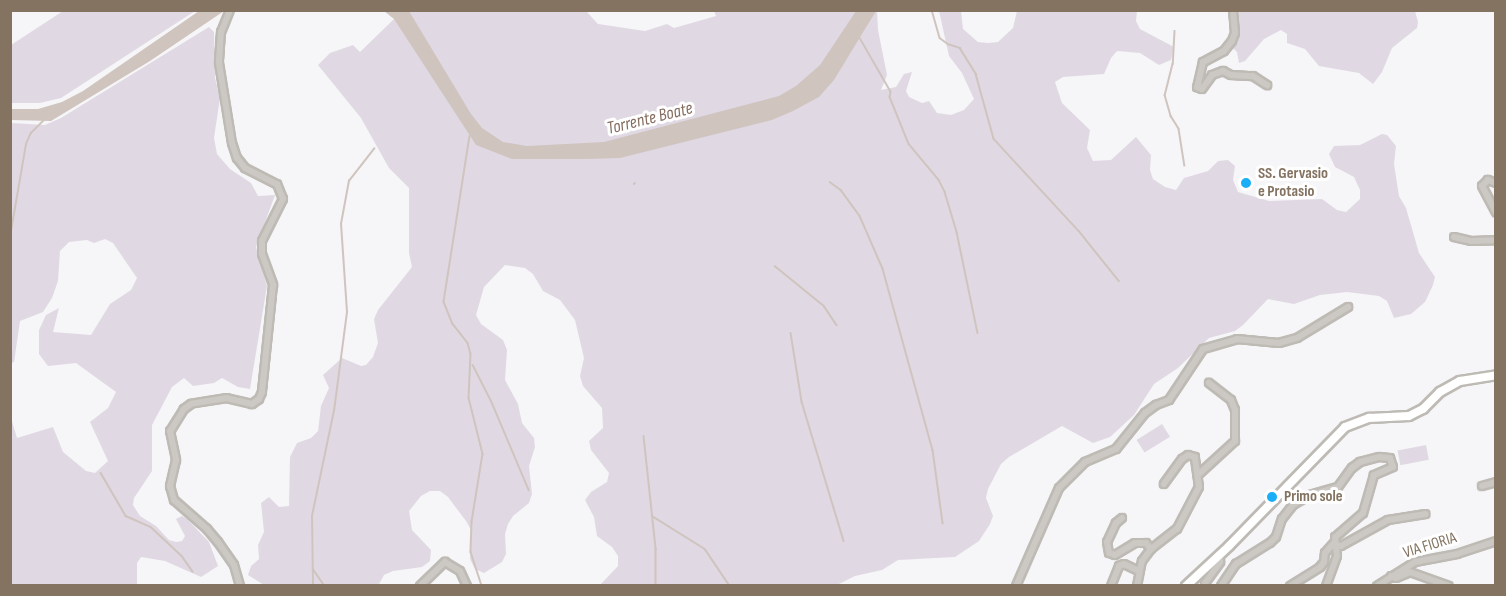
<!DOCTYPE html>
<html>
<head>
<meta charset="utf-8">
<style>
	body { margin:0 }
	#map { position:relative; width:1506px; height:596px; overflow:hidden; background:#f6f5f8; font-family:"Sofia Sans Condensed",sans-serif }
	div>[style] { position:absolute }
	.green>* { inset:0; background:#e0d9e3; transform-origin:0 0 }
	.water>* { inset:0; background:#cfc4be }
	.stream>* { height:1.5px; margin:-0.75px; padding:0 0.75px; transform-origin:0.75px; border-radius:0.75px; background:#cfc4be }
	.roads { filter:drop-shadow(2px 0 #bebab4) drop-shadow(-2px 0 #bebab4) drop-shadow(0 2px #bebab4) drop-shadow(0 -2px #bebab4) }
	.minor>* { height:6px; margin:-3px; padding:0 3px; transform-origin:3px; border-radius:3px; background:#ccc8c3 }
	.major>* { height:8px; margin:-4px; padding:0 4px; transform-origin:4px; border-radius:4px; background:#fff }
	.dots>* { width:16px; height:16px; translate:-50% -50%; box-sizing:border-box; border:3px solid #fff; border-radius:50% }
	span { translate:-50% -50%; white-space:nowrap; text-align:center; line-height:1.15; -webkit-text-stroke:6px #fff; paint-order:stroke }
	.poi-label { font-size:16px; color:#837360; font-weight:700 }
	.left { translate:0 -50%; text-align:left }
	.street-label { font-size:16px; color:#837360 }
	.water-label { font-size:18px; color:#856d60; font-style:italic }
	.frame { position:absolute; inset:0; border:12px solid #837360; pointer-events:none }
</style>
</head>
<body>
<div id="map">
	<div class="green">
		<div style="clip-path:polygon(63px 11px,63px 10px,195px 11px,61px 98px,40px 103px,11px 103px,11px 45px)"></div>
		<div style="clip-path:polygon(409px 11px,586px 11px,598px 24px,645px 31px,667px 24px,674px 28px,716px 16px,714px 11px,877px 11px,878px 30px,887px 75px,881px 90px,896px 87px,904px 74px,912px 72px,906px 91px,909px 97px,922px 103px,929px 101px,937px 113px,951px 115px,964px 110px,974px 99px,962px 73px,949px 56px,939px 11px,961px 11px,963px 29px,978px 42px,988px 43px,998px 42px,1013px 28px,1017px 11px,1137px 11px,1136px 21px,1140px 29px,1174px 47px,1171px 60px,1159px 65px,1140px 53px,1117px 51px,1111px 58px,1104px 74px,1063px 77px,1055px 82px,1062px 103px,1090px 130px,1087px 148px,1093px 161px,1111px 160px,1136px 137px,1151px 155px,1150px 170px,1153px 179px,1165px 187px,1176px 190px,1184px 178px,1208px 171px,1218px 161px,1228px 160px,1235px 166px,1233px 180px,1238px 192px,1269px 201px,1322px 199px,1337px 210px,1346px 212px,1360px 199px,1360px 190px,1354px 177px,1335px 167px,1329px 154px,1334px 146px,1360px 145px,1382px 134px,1387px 135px,1396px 146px,1394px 164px,1399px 196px,1406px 208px,1419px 253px,1435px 277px,1433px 285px,1425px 302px,1411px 314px,1394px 318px,1387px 301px,1379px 296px,1347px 292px,1320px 295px,1294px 304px,1268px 299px,1243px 325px,1235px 331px,1209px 338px,1178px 368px,1154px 384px,1134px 415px,1110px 437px,1093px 443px,1062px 426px,1009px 457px,1001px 464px,988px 489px,986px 498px,993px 516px,990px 524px,979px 541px,955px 557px,898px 560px,882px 570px,855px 576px,837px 585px,600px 585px,618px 566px,618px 556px,612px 547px,597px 536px,594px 517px,585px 500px,591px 492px,607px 482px,609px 473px,591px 450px,589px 441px,603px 428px,602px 408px,583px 386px,580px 376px,584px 358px,575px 320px,560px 300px,543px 291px,533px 274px,525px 268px,505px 265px,484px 287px,476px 315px,481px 324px,503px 340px,507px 350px,505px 380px,518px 404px,522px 423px,534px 438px,535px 447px,529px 466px,532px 494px,529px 503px,513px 516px,508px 524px,505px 534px,506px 554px,502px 562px,484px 573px,475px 569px,470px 559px,471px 530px,466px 521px,448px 497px,440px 491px,430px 491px,421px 496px,409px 511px,412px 530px,431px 550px,430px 561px,422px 567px,393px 571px,384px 575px,378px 586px,264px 585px,248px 575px,251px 566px,259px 559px,258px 545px,264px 532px,261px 503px,269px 497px,279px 507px,289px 506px,290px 457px,297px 443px,311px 438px,318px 431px,321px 406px,329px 388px,323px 375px,342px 358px,361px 366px,366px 365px,373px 357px,378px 343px,374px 319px,378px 310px,412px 267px,409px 253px,409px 188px,389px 168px,361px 118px,318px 65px,330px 53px,353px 45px,360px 52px,394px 19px)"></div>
		<div style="clip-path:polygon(1239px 11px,1415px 11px,1418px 22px,1417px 28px,1392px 48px,1382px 72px,1373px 84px,1359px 73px,1319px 66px,1305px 49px,1287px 43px,1287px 34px,1281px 30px,1264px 39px,1245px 61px,1239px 63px,1237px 52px,1231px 46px,1239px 32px)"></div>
		<div style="clip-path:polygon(209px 27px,214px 32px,215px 78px,220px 98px,214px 138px,217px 154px,230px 169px,251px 183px,258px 196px,275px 195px,256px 247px,267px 286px,250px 389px,238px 387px,222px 378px,214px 383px,193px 386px,184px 378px,172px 387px,152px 425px,152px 471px,134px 498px,133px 505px,140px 516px,156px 526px,169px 540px,176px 542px,182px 541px,185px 536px,176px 519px,182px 516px,187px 519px,209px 542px,218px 566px,201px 577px,165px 561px,141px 557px,137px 563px,137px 585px,11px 585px,11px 418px,17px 438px,53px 427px,63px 452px,86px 471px,95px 473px,108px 461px,90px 422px,108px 408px,116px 392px,76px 363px,48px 366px,39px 354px,39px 330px,46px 315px,59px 308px,53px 332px,91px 335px,110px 304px,131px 290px,137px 278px,113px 243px,105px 239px,94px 243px,87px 240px,69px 242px,60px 251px,58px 281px,52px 298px,43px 312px,20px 321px,14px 362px,11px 363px,11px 123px,45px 125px,61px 118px)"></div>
		<div style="left:1162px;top:424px;width:15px;height:30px;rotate:58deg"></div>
		<div style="left:1426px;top:445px;width:15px;height:29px;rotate:79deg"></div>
	</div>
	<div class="water">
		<div style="clip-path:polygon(199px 11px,224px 11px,150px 61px,51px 121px,11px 120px,11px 109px,38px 109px,62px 102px,83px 91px)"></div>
		<div style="clip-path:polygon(384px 11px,409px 11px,471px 114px,482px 128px,503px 142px,527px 146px,604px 142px,779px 96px,796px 86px,820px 65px,856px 11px,876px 11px,834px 80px,819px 97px,793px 111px,772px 120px,620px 158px,586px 159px,512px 159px,476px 145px,394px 19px)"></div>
	</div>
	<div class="stream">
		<div style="left:932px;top:10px;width:29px;rotate:74deg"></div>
		<div style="left:940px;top:38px;width:10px;rotate:37deg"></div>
		<div style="left:948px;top:44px;width:13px;rotate:18deg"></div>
		<div style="left:960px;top:48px;width:31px;rotate:58deg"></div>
		<div style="left:976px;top:74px;width:67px;rotate:74.5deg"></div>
		<div style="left:994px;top:139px;width:125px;rotate:47.3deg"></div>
		<div style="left:1079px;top:231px;width:64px;rotate:51.3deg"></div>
		<div style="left:1175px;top:31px;width:33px;rotate:93deg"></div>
		<div style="left:1173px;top:64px;width:32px;rotate:104deg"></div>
		<div style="left:1165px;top:95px;width:22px;rotate:74deg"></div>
		<div style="left:1171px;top:116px;width:15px;rotate:58deg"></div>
		<div style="left:1179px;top:129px;width:37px;rotate:81deg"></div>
		<div style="left:860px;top:38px;width:62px;rotate:60.1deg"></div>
		<div style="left:891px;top:92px;width:5px;rotate:101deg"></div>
		<div style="left:890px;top:97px;width:51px;rotate:68deg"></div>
		<div style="left:909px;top:144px;width:47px;rotate:50.2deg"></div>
		<div style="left:939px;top:180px;width:13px;rotate:63deg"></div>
		<div style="left:945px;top:192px;width:42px;rotate:73.3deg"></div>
		<div style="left:957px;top:232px;width:103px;rotate:78.3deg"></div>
		<div style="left:470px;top:136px;width:168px;rotate:98.9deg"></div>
		<div style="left:444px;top:302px;width:24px;rotate:68deg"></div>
		<div style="left:453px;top:324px;width:24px;rotate:52deg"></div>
		<div style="left:468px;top:343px;width:11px;rotate:75deg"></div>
		<div style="left:471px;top:354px;width:44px;rotate:92.6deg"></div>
		<div style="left:469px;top:398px;width:58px;rotate:76deg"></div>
		<div style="left:483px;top:454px;width:69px;rotate:99.2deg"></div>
		<div style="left:472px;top:522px;width:30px;rotate:92deg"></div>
		<div style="left:471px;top:552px;width:36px;rotate:72deg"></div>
		<div style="left:830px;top:182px;width:14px;rotate:36deg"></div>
		<div style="left:841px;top:190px;width:32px;rotate:54deg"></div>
		<div style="left:860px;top:216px;width:58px;rotate:66.5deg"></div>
		<div style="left:883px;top:269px;width:188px;rotate:74.6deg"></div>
		<div style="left:933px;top:450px;width:74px;rotate:82.2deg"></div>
		<div style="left:634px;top:184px;width:1px;rotate:-45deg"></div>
		<div style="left:10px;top:237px;width:94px;rotate:-80.2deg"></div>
		<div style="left:26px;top:144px;width:12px;rotate:-66deg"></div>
		<div style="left:31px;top:133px;width:18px;rotate:-45deg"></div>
		<div style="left:775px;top:266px;width:63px;rotate:39.2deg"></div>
		<div style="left:824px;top:306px;width:23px;rotate:56deg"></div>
		<div style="left:791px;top:333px;width:70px;rotate:80.9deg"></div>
		<div style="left:802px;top:402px;width:145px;rotate:73.2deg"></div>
		<div style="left:473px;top:365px;width:39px;rotate:63deg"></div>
		<div style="left:491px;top:400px;width:98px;rotate:67.1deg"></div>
		<div style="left:644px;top:436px;width:114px;rotate:83.9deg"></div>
		<div style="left:656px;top:549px;width:37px;rotate:90deg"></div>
		<div style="left:101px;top:473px;width:50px;rotate:59.8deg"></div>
		<div style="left:126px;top:516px;width:27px;rotate:24deg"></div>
		<div style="left:151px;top:527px;width:42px;rotate:43.1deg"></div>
		<div style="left:182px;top:556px;width:19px;rotate:55deg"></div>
		<div style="left:652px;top:516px;width:62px;rotate:31.9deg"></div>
		<div style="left:705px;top:549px;width:45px;rotate:56deg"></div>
		<div style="left:313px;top:569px;width:21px;rotate:55deg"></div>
		<div style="left:313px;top:586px;width:70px;rotate:-90.8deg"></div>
		<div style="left:312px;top:516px;width:107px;rotate:-78.2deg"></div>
		<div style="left:334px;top:411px;width:100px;rotate:-82.5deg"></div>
		<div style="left:347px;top:312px;width:88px;rotate:-93.9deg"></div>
		<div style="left:341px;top:224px;width:44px;rotate:-79.5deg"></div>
		<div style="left:349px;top:181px;width:41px;rotate:-52deg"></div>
	</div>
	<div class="roads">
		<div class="minor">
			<div style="left:230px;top:10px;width:24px;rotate:112deg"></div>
			<div style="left:221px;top:32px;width:31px;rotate:94deg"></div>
			<div style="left:219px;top:63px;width:81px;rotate:80.8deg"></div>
			<div style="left:232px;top:143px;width:16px;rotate:72deg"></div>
			<div style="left:237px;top:158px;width:13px;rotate:51deg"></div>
			<div style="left:245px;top:168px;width:36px;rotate:27deg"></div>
			<div style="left:277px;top:184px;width:16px;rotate:68deg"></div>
			<div style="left:283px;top:199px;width:47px;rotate:116.6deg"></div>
			<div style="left:262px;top:241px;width:13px;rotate:90deg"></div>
			<div style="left:262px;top:254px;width:33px;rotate:70deg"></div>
			<div style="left:273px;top:285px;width:108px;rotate:95.9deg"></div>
			<div style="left:262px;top:392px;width:8px;rotate:113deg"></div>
			<div style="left:259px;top:399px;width:9px;rotate:144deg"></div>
			<div style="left:252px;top:404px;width:26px;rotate:-167deg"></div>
			<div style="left:227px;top:398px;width:36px;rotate:171deg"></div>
			<div style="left:191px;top:404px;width:9px;rotate:144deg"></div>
			<div style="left:184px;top:409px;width:26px;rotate:122deg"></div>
			<div style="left:170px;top:431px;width:30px;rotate:78deg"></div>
			<div style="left:176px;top:460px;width:27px;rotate:103deg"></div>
			<div style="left:170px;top:486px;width:15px;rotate:74deg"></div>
			<div style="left:174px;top:500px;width:44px;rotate:41.3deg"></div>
			<div style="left:207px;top:529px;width:17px;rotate:50deg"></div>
			<div style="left:218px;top:542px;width:28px;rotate:55deg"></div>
			<div style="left:234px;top:565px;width:22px;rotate:74deg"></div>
			<div style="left:1233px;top:10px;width:23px;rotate:85deg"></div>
			<div style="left:1235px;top:33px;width:9px;rotate:111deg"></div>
			<div style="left:1232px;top:41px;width:13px;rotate:129deg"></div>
			<div style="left:1224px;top:51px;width:24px;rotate:152deg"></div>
			<div style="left:1203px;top:62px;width:26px;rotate:103deg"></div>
			<div style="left:1197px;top:87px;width:5px;rotate:22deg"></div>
			<div style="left:1202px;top:89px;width:17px;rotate:-54deg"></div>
			<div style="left:1212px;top:75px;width:12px;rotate:-20deg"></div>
			<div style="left:1223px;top:71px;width:9px;rotate:27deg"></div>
			<div style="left:1231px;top:75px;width:22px;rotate:3deg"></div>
			<div style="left:1253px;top:76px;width:17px;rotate:33deg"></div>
			<div style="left:1496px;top:183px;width:9px;rotate:-159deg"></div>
			<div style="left:1488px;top:180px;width:8px;rotate:135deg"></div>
			<div style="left:1482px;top:186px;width:30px;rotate:62deg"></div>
			<div style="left:1454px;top:237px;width:17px;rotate:13deg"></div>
			<div style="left:1471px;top:241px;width:25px;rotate:-2deg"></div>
			<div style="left:1199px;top:474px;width:49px;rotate:-42.5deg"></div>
			<div style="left:1235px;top:441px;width:31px;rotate:-90deg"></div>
			<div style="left:1235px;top:410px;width:11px;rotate:-112deg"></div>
			<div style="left:1231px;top:400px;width:28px;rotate:-142deg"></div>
			<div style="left:1482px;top:486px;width:15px;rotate:-16deg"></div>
			<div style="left:1122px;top:518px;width:8px;rotate:140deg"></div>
			<div style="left:1116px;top:523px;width:21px;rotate:115deg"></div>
			<div style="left:1107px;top:542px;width:11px;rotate:80deg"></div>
			<div style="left:1109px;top:553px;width:6px;rotate:18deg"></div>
			<div style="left:1115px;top:555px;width:23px;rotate:-31deg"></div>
			<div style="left:1135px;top:543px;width:11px"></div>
			<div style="left:1146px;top:543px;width:8px;rotate:50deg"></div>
			<div style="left:1336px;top:545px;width:5px;rotate:11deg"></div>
			<div style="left:1341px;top:546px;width:54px;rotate:-29deg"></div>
			<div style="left:1388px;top:520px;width:38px;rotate:-9deg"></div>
			<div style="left:1391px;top:576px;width:5px;rotate:22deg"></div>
			<div style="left:1396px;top:578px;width:15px;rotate:-23deg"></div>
			<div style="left:1410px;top:572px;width:41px;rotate:19.7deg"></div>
			<div style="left:420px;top:586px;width:35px;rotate:-44deg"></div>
			<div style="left:445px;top:562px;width:17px;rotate:31deg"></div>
			<div style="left:460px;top:571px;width:17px;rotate:65deg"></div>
			<div style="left:1016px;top:586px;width:107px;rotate:-66.3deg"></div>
			<div style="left:1059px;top:488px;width:37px;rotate:-45deg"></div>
			<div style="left:1085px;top:462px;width:34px;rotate:-23deg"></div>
			<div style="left:1116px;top:449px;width:46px;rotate:-51.1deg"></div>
			<div style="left:1145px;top:413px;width:14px;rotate:-36deg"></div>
			<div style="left:1156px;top:405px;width:14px;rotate:-21deg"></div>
			<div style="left:1169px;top:400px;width:61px;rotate:-56.3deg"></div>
			<div style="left:1203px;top:349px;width:35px;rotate:-16deg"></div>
			<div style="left:1237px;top:339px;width:42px;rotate:5.4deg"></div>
			<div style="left:1279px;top:343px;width:19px;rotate:-16deg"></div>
			<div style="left:1297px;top:338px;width:60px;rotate:-31.3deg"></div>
			<div style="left:1111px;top:586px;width:22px;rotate:-68deg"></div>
			<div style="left:1119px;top:566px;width:5px;rotate:-22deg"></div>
			<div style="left:1124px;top:564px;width:17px;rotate:25deg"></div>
			<div style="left:1137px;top:586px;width:25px;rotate:-79deg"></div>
			<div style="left:1142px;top:561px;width:15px;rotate:-53deg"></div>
			<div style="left:1151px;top:549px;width:33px;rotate:-38deg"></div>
			<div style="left:1177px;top:529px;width:47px;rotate:-62.4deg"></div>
			<div style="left:1199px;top:487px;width:30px;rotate:-98deg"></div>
			<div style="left:1195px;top:457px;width:7px;rotate:-164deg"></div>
			<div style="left:1188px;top:455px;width:7px;rotate:146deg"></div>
			<div style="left:1182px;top:459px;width:31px;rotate:126deg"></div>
			<div style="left:1206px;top:586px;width:3px;rotate:-108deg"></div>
			<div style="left:1205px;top:583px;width:26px;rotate:-54deg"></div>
			<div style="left:1220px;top:562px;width:7px;rotate:-98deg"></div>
			<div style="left:1221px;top:586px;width:27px;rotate:-56deg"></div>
			<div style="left:1236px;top:564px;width:40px;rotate:-32deg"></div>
			<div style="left:1270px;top:543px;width:8px;rotate:-45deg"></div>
			<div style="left:1276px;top:537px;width:19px;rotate:-72deg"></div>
			<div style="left:1282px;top:519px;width:18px;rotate:-52deg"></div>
			<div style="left:1293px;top:505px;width:20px;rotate:-30deg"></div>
			<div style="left:1310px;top:495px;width:29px;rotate:-16deg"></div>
			<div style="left:1338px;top:487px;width:24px;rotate:-54deg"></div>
			<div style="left:1352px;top:468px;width:10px;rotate:-37deg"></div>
			<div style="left:1360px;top:462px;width:20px;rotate:-15deg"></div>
			<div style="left:1379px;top:457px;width:11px;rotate:5deg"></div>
			<div style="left:1390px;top:458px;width:9px;rotate:72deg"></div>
			<div style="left:1393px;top:467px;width:21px;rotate:157deg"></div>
			<div style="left:1374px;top:475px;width:40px;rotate:106deg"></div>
			<div style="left:1363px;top:513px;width:37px;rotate:139deg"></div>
			<div style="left:1335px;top:537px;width:19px;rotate:84deg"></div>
			<div style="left:1337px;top:556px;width:32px;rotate:110deg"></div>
			<div style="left:1290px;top:586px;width:36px;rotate:-32deg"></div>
			<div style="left:1320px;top:567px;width:6px;rotate:-51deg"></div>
			<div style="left:1324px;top:562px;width:9px;rotate:-84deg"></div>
			<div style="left:1325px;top:553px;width:15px;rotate:-48deg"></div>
			<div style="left:1377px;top:586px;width:45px;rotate:-32.3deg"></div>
			<div style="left:1415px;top:562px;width:43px;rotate:-10.8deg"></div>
			<div style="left:1457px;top:554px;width:41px;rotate:-18.4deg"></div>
		</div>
		<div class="major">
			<div style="left:1186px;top:586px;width:59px;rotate:-42.9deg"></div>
			<div style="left:1229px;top:546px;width:166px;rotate:-45.7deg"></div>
			<div style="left:1345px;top:427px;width:26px;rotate:-21deg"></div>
			<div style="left:1369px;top:418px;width:40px;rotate:-2.9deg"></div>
			<div style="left:1409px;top:416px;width:16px;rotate:-27deg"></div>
			<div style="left:1423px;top:409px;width:24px;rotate:-45deg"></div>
			<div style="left:1440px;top:392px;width:23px;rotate:-29deg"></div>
			<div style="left:1460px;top:381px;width:36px;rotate:-9deg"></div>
		</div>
	</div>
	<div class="dots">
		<div style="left:1246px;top:183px;background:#19aef5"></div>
		<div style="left:1272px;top:497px;background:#19aef5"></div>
	</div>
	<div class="poi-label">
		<span class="left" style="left:1258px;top:183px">SS. Gervasio<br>e Protasio</span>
		<span class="left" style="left:1284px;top:497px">Primo sole</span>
	</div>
	<div class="street-label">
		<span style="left:1430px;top:546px;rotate:-17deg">VIA FIORIA</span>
	</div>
	<div class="water-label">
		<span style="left:650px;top:119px;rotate:-14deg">Torrente Boate</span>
	</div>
	<div class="frame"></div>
</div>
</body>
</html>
